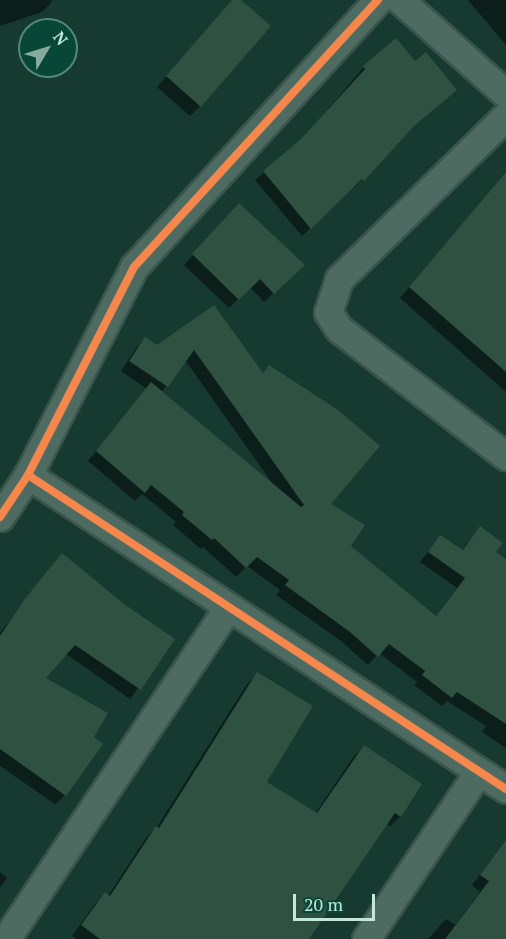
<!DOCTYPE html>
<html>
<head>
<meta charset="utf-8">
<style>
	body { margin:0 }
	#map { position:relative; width:506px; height:939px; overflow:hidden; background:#163930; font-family:"PT Serif",serif }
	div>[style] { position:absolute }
	.shadow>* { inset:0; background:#0007 }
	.building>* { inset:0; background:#2f5141 }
	.roads { filter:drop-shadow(2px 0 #39544b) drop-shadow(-2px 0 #39544b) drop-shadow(0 2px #39544b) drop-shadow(0 -2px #39544b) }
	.minor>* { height:27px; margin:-13.5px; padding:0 13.5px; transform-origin:13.5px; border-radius:13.5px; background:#4d6b61 }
	.cycleway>* { height:8px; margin:-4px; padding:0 4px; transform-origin:4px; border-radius:4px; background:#f5874c }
	span { translate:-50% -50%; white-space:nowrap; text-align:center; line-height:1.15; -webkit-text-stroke:5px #084737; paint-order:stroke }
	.north { position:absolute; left:18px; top:18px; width:60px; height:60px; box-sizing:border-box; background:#084737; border:2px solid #538778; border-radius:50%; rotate:52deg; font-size:16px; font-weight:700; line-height:24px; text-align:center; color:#c3e7d9 }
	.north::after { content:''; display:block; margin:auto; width:21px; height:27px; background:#86aa9e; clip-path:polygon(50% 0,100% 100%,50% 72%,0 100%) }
	.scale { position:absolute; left:293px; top:894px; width:82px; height:27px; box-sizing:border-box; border:3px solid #c3e7d9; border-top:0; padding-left:8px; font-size:18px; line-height:21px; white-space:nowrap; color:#c3e7d9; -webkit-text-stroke:4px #084737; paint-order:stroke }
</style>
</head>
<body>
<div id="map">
	<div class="shadow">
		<div style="clip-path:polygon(0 0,51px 0,52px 2px,42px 12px,0 26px)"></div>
		<div style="clip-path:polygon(233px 0,239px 0,200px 106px,190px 116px,157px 87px)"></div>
		<div style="clip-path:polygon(468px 0,506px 0,506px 45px)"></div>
		<div style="clip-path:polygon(415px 63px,407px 131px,354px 188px,353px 187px,302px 236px,255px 180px,298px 144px,364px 67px)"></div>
		<div style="clip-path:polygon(506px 173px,506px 392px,400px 298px)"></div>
		<div style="clip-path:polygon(229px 215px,303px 265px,264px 302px,250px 287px,229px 308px,184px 265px)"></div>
		<div style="clip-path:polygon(evenodd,213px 307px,262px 374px,269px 367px,349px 546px,435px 617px,457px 588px,420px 562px,440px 537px,461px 551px,480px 528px,494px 552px,506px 561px,506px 748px,482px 732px,486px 726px,447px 701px,442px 706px,414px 685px,417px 682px,379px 653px,368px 665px,341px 641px,276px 595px,280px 590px,247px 566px,236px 577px,203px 547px,201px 549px,173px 525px,176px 522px,142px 494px,135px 501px,88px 461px,147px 389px,121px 371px,136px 348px,146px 339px,157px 347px,213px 307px,185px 360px,275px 487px,161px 393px,185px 360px)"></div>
		<div style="clip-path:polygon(53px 565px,123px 605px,173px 640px,130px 699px,65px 653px,43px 678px,65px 795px,55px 804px,0 766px,0 633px)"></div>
		<div style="clip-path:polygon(257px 674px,265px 782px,315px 814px,354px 756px,364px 747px,400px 816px,390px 826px,387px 824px,307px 939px,77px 939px,72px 936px,95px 904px,105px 894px,108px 896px,146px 838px,157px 827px,247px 684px)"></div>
		<div style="clip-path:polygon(506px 841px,506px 939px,428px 939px,446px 919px,455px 925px,480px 892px,472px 885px)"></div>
		<div style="clip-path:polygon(0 872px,7px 878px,0 888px)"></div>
	</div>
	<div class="building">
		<div style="clip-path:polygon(232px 0,241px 0,271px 26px,201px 107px,166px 76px)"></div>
		<div style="clip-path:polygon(396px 38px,415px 61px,426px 52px,457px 90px,414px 126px,364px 181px,362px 179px,311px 229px,263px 171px,300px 140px,365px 69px,363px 66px)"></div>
		<div style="clip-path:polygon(506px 172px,506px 372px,409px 287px)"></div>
		<div style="clip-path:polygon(239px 203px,305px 265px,274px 294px,260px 279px,239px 300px,192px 254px)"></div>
		<div style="clip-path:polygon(214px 305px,263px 373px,269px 365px,338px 410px,380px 446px,331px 504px,365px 525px,351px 546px,436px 616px,465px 578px,428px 552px,440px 535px,463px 550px,480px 526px,503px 543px,496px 552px,506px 559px,506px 724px,457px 692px,452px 698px,422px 675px,425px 671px,389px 644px,378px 657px,350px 632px,285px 585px,289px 580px,257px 557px,246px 568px,214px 538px,212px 540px,182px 515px,184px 512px,151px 485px,145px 493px,96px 451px,151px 382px,301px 507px,304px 505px,194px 350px,168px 387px,129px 361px,145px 337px,157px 345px)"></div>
		<div style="clip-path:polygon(62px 553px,124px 604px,175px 639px,141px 690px,75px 645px,46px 678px,108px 713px,94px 737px,103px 744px,66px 796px,0 749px,0 636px,24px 600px)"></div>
		<div style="clip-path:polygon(257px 672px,313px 706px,267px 782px,317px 813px,364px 745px,422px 784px,401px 817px,395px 813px,309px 939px,100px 939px,81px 925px,105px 892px,110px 896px,156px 826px,159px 828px)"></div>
		<div style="clip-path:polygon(506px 840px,506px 939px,445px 939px,489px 881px,480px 875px)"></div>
	</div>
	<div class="roads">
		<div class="minor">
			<div style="left:400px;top:0;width:142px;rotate:41.6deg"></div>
			<div style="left:506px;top:116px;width:233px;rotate:135.7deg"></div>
			<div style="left:339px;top:279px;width:35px;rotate:108deg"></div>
			<div style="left:328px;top:312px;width:20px;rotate:57deg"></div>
			<div style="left:339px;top:329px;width:210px;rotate:37.3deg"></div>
			<div style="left:28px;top:475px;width:572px;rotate:33.3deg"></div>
			<div style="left:0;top:517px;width:50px;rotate:-56.3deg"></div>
			<div style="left:28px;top:475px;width:233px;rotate:-63deg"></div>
			<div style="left:134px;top:267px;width:362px;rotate:-47.6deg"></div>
			<div style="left:6px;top:939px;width:399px;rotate:-56.2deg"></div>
			<div style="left:366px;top:939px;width:202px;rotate:-56.1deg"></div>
		</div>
	</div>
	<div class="cycleway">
		<div style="left:28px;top:475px;width:572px;rotate:33.3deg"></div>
		<div style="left:0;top:517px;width:50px;rotate:-56.3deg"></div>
		<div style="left:28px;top:475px;width:233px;rotate:-63deg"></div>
		<div style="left:134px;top:267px;width:362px;rotate:-47.6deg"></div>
	</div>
	<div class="north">N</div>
	<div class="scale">20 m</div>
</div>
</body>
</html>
